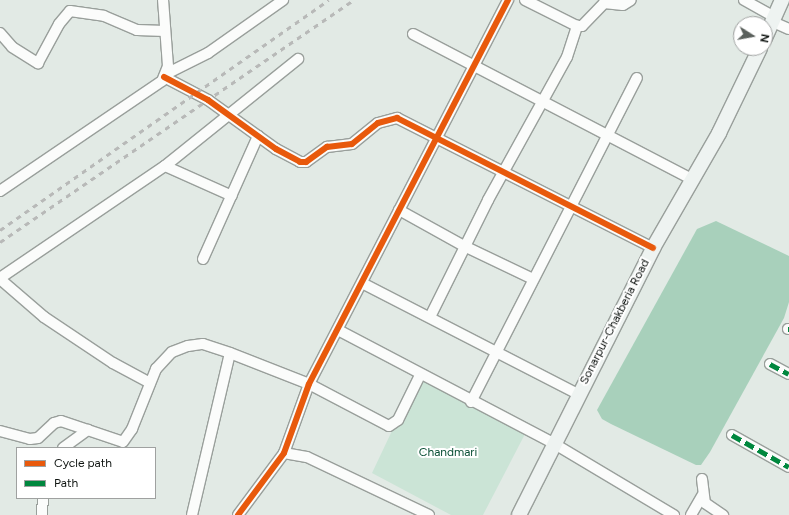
<!DOCTYPE html>
<html>
<head>
<meta charset="utf-8">
<style>
	body { margin:0 }
	#map { position:relative; width:789px; height:515px; overflow:hidden; background:#e2eae5; font-family:Figtree,sans-serif }
	div>[style] { position:absolute }
	.green>* { inset:0; background:#cbe4d6 }
	.water>* { inset:0; background:#a8d0bb }
	.roads { filter:drop-shadow(1px 0 #999f9b) drop-shadow(-1px 0 #999f9b) drop-shadow(0 1px #999f9b) drop-shadow(0 -1px #999f9b) }
	.street>* { height:10px; margin:-5px; padding:0 5px; transform-origin:5px; border-radius:5px; background:#fbfcfb }
	.secondary>* { height:14px; margin:-7px; padding:0 7px; transform-origin:7px; border-radius:7px; background:#eef3f1 }
	.rail>* { height:2.5px; margin-top:-1.25px; transform-origin:0; background:repeating-linear-gradient(90deg,#b8b9b8 0 5px,transparent 0 10px) }
	.quiet>* { height:5px; margin-top:-2.5px; transform-origin:0; background:repeating-linear-gradient(90deg,#00873e 0 10px,transparent 0 15px) }
	.cycleway>* { height:6px; margin:-3px; padding:0 3px; transform-origin:3px; border-radius:3px; background:#e8590c }
	span { translate:-50% -50%; white-space:nowrap; text-align:center; line-height:1.15; -webkit-text-stroke:4px #fff; paint-order:stroke }
	.street-label { font-size:12px; color:#101512 }
	.park-label { font-size:12px; color:#084e34 }
	.legend { position:absolute; left:16px; top:447px; width:140px; height:52px; box-sizing:border-box; background:#fff; border:1px solid #9fa1a0; margin:0; padding:5px 7px; list-style:none; font-size:12px; color:#101512 }
	.legend li { display:flex; align-items:center; gap:8px; height:20px }
	.legend b { width:20px; border:1px solid #9fa1a0 }
	.north { position:absolute; left:733px; top:16px; width:40px; height:40px; box-sizing:border-box; background:#fff; border:1px solid #9fa1a0; border-radius:50%; rotate:101deg; font-size:11px; font-weight:700; line-height:16px; text-align:center; color:#101512 }
	.north::after { content:''; display:block; margin:auto; width:14px; height:18px; background:#5a605c; clip-path:polygon(50% 0,100% 100%,50% 72%,0 100%) }
</style>
</head>
<body>
<div id="map">
	<div class="green">
		<div style="clip-path:polygon(418px 376px,525px 434px,483px 515px,451px 515px,372px 473px)"></div>
	</div>
	<div class="water">
		<div style="clip-path:polygon(716px 221px,789px 256px,789px 302px,784px 318px,710px 452px,701px 465px,696px 465px,611px 424px,602px 419px,597px 410px,697px 229px)"></div>
	</div>
	<div class="roads">
		<div class="street">
			<div style="left:525px;top:0;width:58px;rotate:26.6deg"></div>
			<div style="left:577px;top:26px;width:5px"></div>
			<div style="left:582px;top:26px;width:32px;rotate:-46deg"></div>
			<div style="left:604px;top:3px;width:19px;rotate:6deg"></div>
			<div style="left:623px;top:5px;width:9px;rotate:-32deg"></div>
			<div style="left:744px;top:0;width:29px;rotate:29deg"></div>
			<div style="left:773px;top:22px;width:17px;rotate:24deg"></div>
			<div style="left:0;top:33px;width:18px;rotate:49deg"></div>
			<div style="left:12px;top:47px;width:31px;rotate:32deg"></div>
			<div style="left:38px;top:63px;width:44px;rotate:-61.7deg"></div>
			<div style="left:59px;top:24px;width:17px;rotate:-50deg"></div>
			<div style="left:70px;top:11px;width:34px;rotate:8deg"></div>
			<div style="left:104px;top:16px;width:36px;rotate:23deg"></div>
			<div style="left:137px;top:30px;width:28px;rotate:2deg"></div>
			<div style="left:413px;top:34px;width:314px;rotate:27.5deg"></div>
			<div style="left:166px;top:74px;width:47px;rotate:-26.6deg"></div>
			<div style="left:208px;top:53px;width:92px;rotate:-35.2deg"></div>
			<div style="left:164px;top:77px;width:50px;rotate:27.6deg"></div>
			<div style="left:208px;top:100px;width:84px;rotate:35.8deg"></div>
			<div style="left:276px;top:149px;width:27px;rotate:28deg"></div>
			<div style="left:300px;top:162px;width:6px"></div>
			<div style="left:306px;top:162px;width:26px;rotate:-36deg"></div>
			<div style="left:327px;top:147px;width:25px;rotate:-7deg"></div>
			<div style="left:352px;top:144px;width:33px;rotate:-39deg"></div>
			<div style="left:378px;top:123px;width:20px;rotate:-15deg"></div>
			<div style="left:397px;top:118px;width:287px;rotate:26.9deg"></div>
			<div style="left:165px;top:166px;width:171px;rotate:-38.8deg"></div>
			<div style="left:0;top:191px;width:196px;rotate:-34.2deg"></div>
			<div style="left:162px;top:81px;width:16px;rotate:-68deg"></div>
			<div style="left:168px;top:66px;width:66px;rotate:-94.3deg"></div>
			<div style="left:399px;top:210px;width:74px;rotate:29deg"></div>
			<div style="left:464px;top:246px;width:76px;rotate:25.6deg"></div>
			<div style="left:203px;top:259px;width:135px;rotate:-65.9deg"></div>
			<div style="left:0;top:278px;width:199px;rotate:-34.2deg"></div>
			<div style="left:165px;top:166px;width:73px;rotate:24.1deg"></div>
			<div style="left:0;top:279px;width:58px;rotate:40.8deg"></div>
			<div style="left:44px;top:317px;width:83px;rotate:33.7deg"></div>
			<div style="left:113px;top:363px;width:42px;rotate:28.4deg"></div>
			<div style="left:362px;top:283px;width:243px;rotate:27.2deg"></div>
			<div style="left:430px;top:317px;width:131px;rotate:-63.6deg"></div>
			<div style="left:488px;top:200px;width:163px;rotate:-61.1deg"></div>
			<div style="left:567px;top:57px;width:33px;rotate:-72deg"></div>
			<div style="left:788px;top:329px;width:1px"></div>
			<div style="left:338px;top:330px;width:243px;rotate:27.7deg"></div>
			<div style="left:553px;top:443px;width:141px;rotate:30.8deg"></div>
			<div style="left:770px;top:364px;width:21px;rotate:28deg"></div>
			<div style="left:471px;top:402px;width:364px;rotate:-62.9deg"></div>
			<div style="left:0;top:431px;width:31px;rotate:15deg"></div>
			<div style="left:30px;top:439px;width:8px;rotate:-7deg"></div>
			<div style="left:38px;top:438px;width:22px;rotate:-43deg"></div>
			<div style="left:54px;top:423px;width:7px;rotate:-16deg"></div>
			<div style="left:61px;top:421px;width:65px;rotate:18.7deg"></div>
			<div style="left:123px;top:442px;width:16px;rotate:-55deg"></div>
			<div style="left:132px;top:429px;width:65px;rotate:-68.2deg"></div>
			<div style="left:156px;top:369px;width:23px;rotate:-47deg"></div>
			<div style="left:172px;top:352px;width:17px;rotate:-21deg"></div>
			<div style="left:188px;top:346px;width:15px;rotate:-8deg"></div>
			<div style="left:203px;top:344px;width:28px;rotate:18deg"></div>
			<div style="left:230px;top:353px;width:85px;rotate:21.4deg"></div>
			<div style="left:309px;top:384px;width:90px;rotate:27.7deg"></div>
			<div style="left:389px;top:426px;width:11px;rotate:-34deg"></div>
			<div style="left:398px;top:420px;width:50px;rotate:-63.9deg"></div>
			<div style="left:732px;top:435px;width:65px;rotate:29.3deg"></div>
			<div style="left:63px;top:448px;width:31px;rotate:-36deg"></div>
			<div style="left:284px;top:453px;width:23px;rotate:10deg"></div>
			<div style="left:307px;top:457px;width:135px;rotate:25.4deg"></div>
			<div style="left:702px;top:479px;width:24px;rotate:83deg"></div>
			<div style="left:705px;top:503px;width:22px;rotate:34deg"></div>
			<div style="left:42px;top:515px;width:17px;rotate:-87deg"></div>
			<div style="left:192px;top:515px;width:166px;rotate:-76.8deg"></div>
			<div style="left:238px;top:515px;width:77px;rotate:-53.4deg"></div>
			<div style="left:284px;top:453px;width:73px;rotate:-70.1deg"></div>
			<div style="left:309px;top:384px;width:433px;rotate:-62.6deg"></div>
			<div style="left:691px;top:515px;width:22px;rotate:-60deg"></div>
		</div>
		<div class="secondary">
			<div style="left:765px;top:38px;width:42px;rotate:-65.9deg"></div>
			<div style="left:519px;top:515px;width:299px;rotate:-63.3deg"></div>
			<div style="left:653px;top:248px;width:133px;rotate:-60.1deg"></div>
			<div style="left:719px;top:133px;width:94px;rotate:-64.2deg"></div>
		</div>
	</div>
	<div class="rail">
		<div style="left:0;top:230px;width:401px;rotate:-35deg"></div>
		<div style="left:0;top:242px;width:428px;rotate:-34.4deg"></div>
	</div>
	<div class="quiet">
		<div style="left:788px;top:329px;width:1px"></div>
		<div style="left:770px;top:364px;width:21px;rotate:28deg"></div>
		<div style="left:732px;top:435px;width:65px;rotate:29.3deg"></div>
	</div>
	<div class="cycleway">
		<div style="left:164px;top:77px;width:50px;rotate:27.6deg"></div>
		<div style="left:208px;top:100px;width:84px;rotate:35.8deg"></div>
		<div style="left:276px;top:149px;width:27px;rotate:28deg"></div>
		<div style="left:300px;top:162px;width:6px"></div>
		<div style="left:306px;top:162px;width:26px;rotate:-36deg"></div>
		<div style="left:327px;top:147px;width:25px;rotate:-7deg"></div>
		<div style="left:352px;top:144px;width:33px;rotate:-39deg"></div>
		<div style="left:378px;top:123px;width:20px;rotate:-15deg"></div>
		<div style="left:397px;top:118px;width:287px;rotate:26.9deg"></div>
		<div style="left:238px;top:515px;width:77px;rotate:-53.4deg"></div>
		<div style="left:284px;top:453px;width:73px;rotate:-70.1deg"></div>
		<div style="left:309px;top:384px;width:433px;rotate:-62.6deg"></div>
	</div>
	<div class="street-label">
		<span style="left:615px;top:322px;rotate:-63deg">Sonarpur-Chakberia Road</span>
	</div>
	<div class="park-label">
		<span style="left:448px;top:453px">Chandmari</span>
	</div>
	<ul class="legend">
	<li><b style="height:5px;background:#e8590c"></b>Cycle path</li>
	<li><b style="height:5px;background:#00873e"></b>Path</li>
	</ul>
	<div class="north">N</div>
</div>
</body>
</html>
